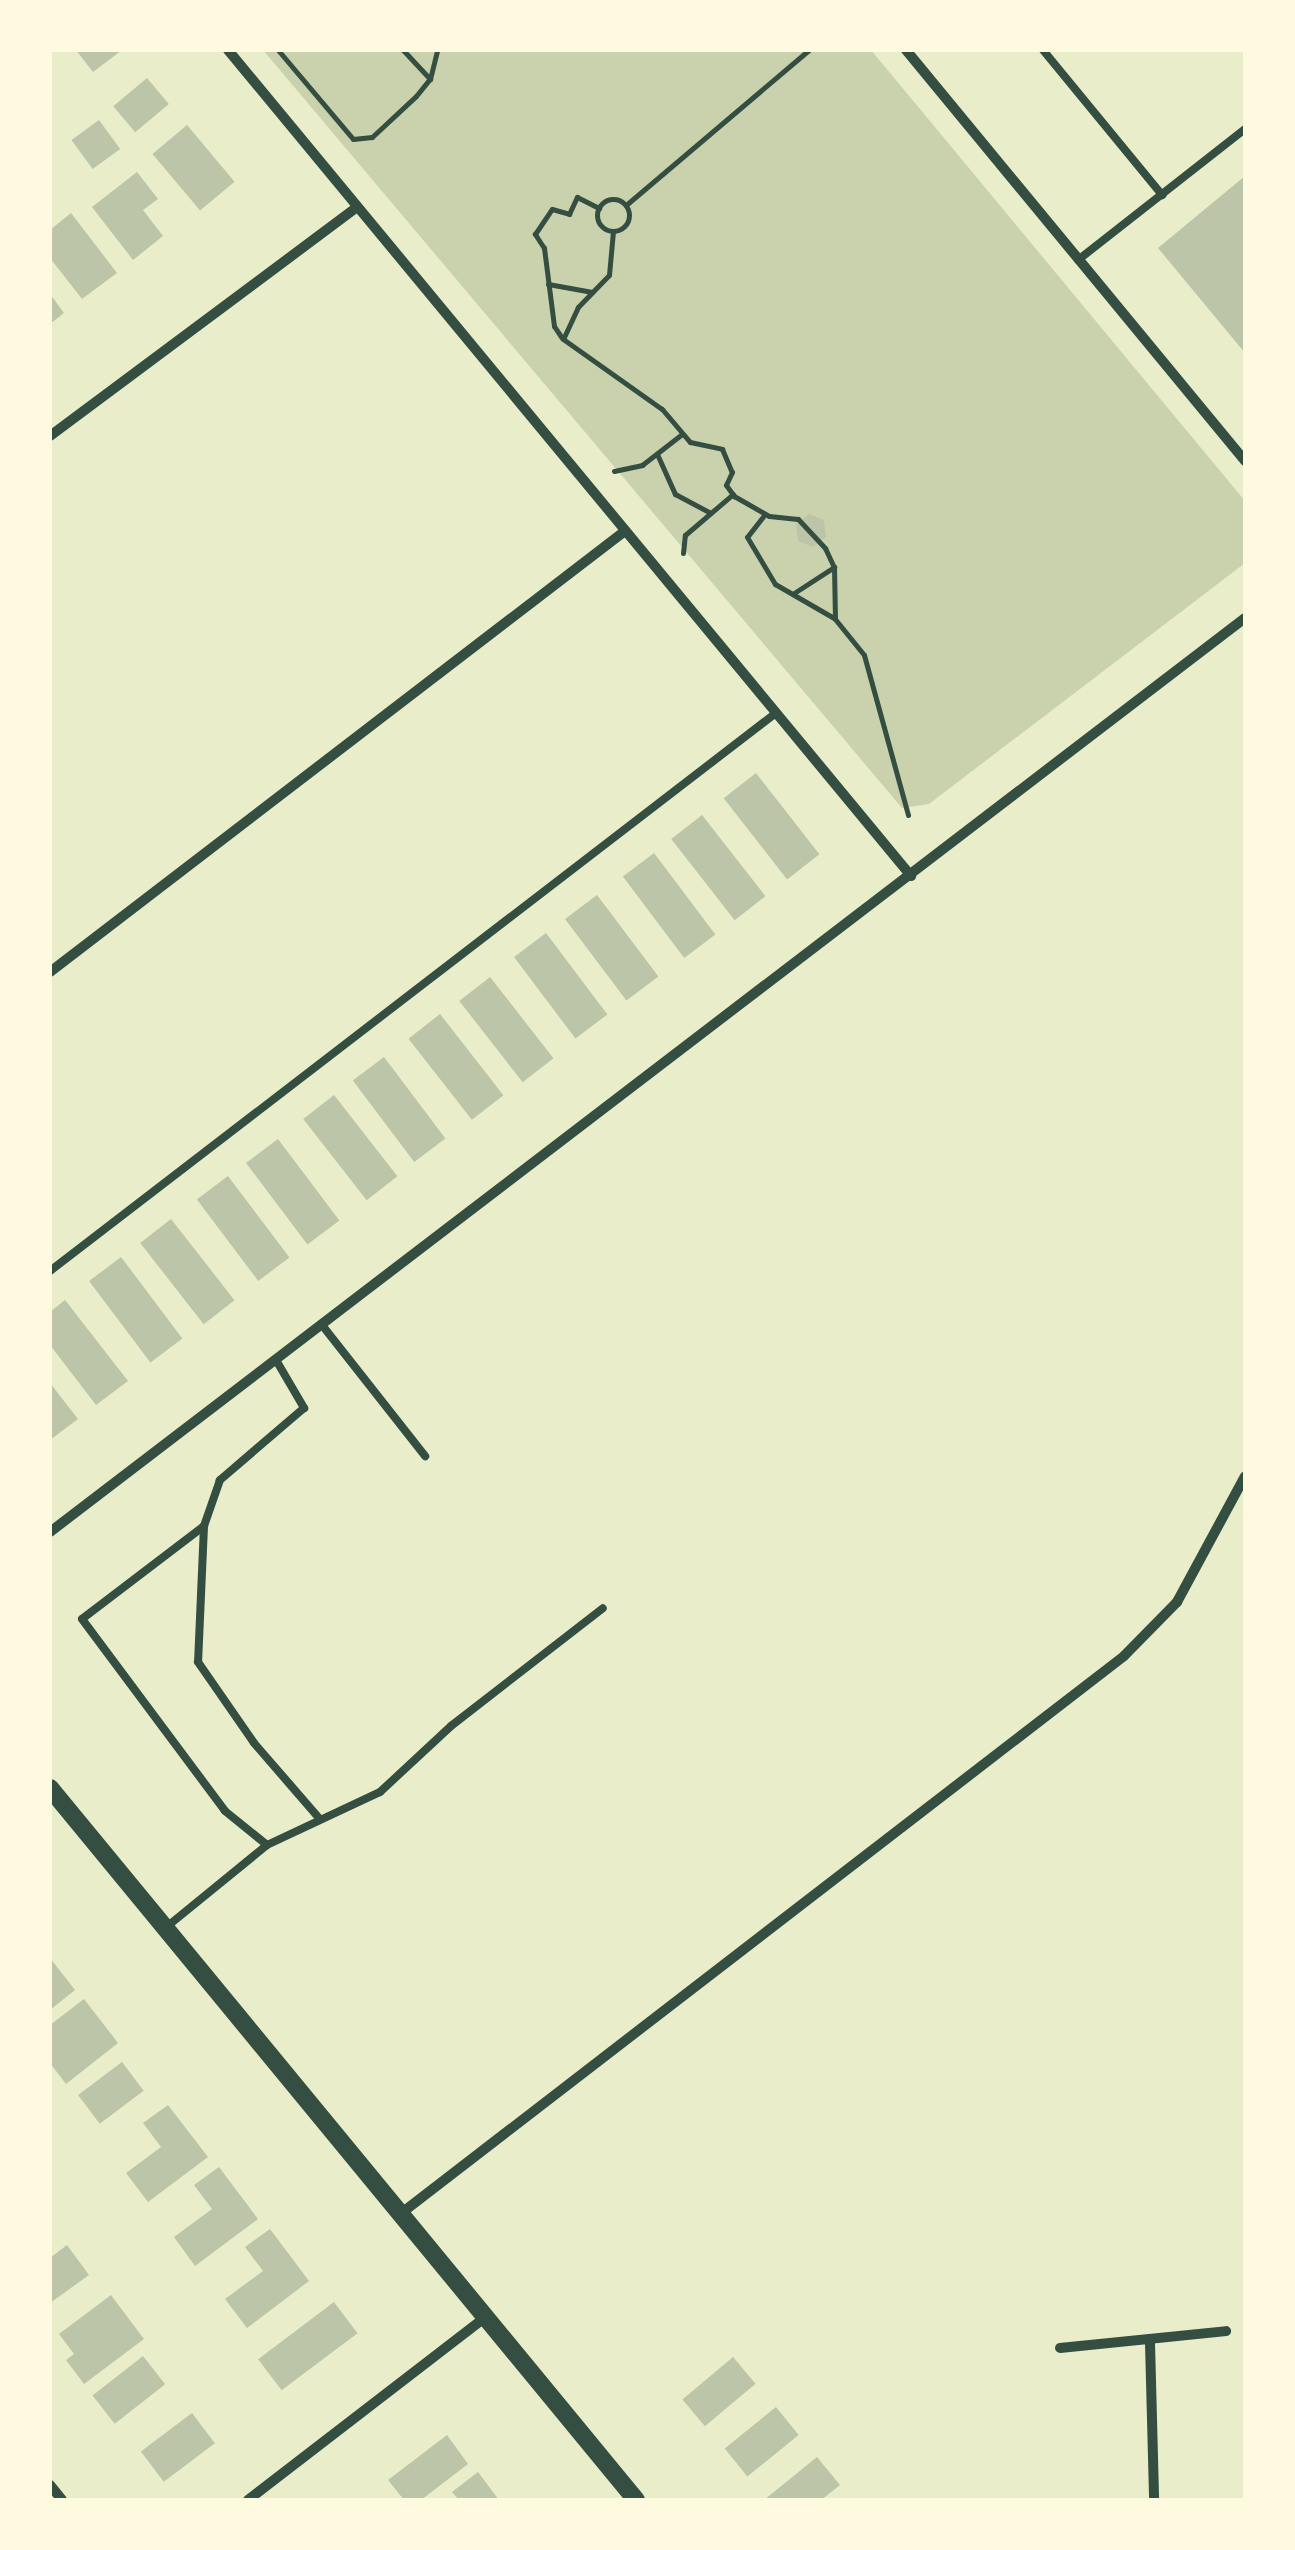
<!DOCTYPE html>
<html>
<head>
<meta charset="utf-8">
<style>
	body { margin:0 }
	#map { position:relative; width:1295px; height:2550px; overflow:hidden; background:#e9edc9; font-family:"Asap Condensed",sans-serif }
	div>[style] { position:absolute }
	.green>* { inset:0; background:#cad2ad }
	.building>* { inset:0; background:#bcc5a7; transform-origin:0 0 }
	.path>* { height:5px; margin:-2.5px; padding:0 2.5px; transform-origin:2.5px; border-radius:2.5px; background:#344e41 }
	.path>.ring { margin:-2.5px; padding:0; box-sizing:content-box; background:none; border:5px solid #344e41; border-radius:50% }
	.service>* { height:8px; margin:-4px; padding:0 4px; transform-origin:4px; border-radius:4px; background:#344e41 }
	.minor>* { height:10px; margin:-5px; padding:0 5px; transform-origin:5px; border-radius:5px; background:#344e41 }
	.tertiary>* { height:18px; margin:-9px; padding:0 9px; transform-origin:9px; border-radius:9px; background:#344e41 }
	span { translate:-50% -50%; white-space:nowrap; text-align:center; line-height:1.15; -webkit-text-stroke:8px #fefae0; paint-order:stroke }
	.frame { position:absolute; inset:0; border:52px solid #fefae0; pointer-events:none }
</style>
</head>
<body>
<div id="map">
	<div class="green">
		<div style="clip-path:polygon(263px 50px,871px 50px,1245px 501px,1245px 563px,929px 804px,902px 808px)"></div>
	</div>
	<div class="building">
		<div style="clip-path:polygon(76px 50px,122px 50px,93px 72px)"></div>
		<div style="left:147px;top:78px;width:34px;height:44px;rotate:50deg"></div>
		<div style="left:99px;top:120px;width:36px;height:34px;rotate:54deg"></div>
		<div style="left:187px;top:125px;width:74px;height:45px;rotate:50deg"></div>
		<div style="clip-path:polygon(137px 172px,158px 199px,143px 210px,163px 236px,133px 260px,92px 207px)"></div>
		<div style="clip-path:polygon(1245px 176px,1245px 353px,1158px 248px)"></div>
		<div style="clip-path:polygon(71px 213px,117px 273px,82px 299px,50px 258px,50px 230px)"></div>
		<div style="clip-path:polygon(50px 294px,64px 313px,50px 324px)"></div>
		<div style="clip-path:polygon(809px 514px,824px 520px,826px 537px,813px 547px,798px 541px,796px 524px)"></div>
		<div style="left:756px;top:773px;width:103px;height:41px;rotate:52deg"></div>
		<div style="left:702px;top:815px;width:103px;height:39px;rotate:52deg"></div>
		<div style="left:654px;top:853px;width:102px;height:39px;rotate:53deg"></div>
		<div style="left:597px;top:895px;width:102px;height:40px;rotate:53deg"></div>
		<div style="left:546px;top:933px;width:102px;height:40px;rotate:53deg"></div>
		<div style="left:490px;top:977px;width:103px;height:39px;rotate:52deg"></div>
		<div style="left:440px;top:1014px;width:103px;height:40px;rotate:52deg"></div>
		<div style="left:384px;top:1057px;width:102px;height:39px;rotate:53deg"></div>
		<div style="left:334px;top:1095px;width:103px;height:39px;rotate:52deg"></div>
		<div style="left:278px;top:1139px;width:102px;height:40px;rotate:53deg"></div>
		<div style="left:228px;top:1176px;width:102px;height:39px;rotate:53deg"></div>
		<div style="left:171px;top:1219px;width:103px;height:39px;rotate:52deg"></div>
		<div style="left:121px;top:1257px;width:102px;height:40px;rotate:53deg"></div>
		<div style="clip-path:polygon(65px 1300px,128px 1381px,96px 1405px,50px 1345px,50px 1312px)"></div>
		<div style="clip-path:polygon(50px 1383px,78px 1419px,50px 1440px)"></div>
		<div style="clip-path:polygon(50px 1958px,75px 1990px,50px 2010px)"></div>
		<div style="clip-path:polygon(84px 1999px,118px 2043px,66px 2084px,50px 2063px,50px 2025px)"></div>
		<div style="left:122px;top:2062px;width:36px;height:55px;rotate:53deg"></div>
		<div style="clip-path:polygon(168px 2105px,208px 2157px,148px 2202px,126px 2173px,161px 2147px,143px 2123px)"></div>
		<div style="clip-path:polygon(219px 2167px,258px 2219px,195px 2266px,174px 2237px,212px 2209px,194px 2185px)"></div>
		<div style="clip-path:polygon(270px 2229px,309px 2281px,247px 2328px,225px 2299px,263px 2271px,245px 2247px)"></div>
		<div style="clip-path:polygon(67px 2245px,89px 2275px,50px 2303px,50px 2258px)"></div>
		<div style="clip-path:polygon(111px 2295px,144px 2339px,84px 2384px,66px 2360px,74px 2354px,59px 2334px)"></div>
		<div style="left:334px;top:2302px;width:39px;height:95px;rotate:53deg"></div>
		<div style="left:143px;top:2356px;width:36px;height:64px;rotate:52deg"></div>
		<div style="left:733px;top:2357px;width:35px;height:66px;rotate:50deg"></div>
		<div style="left:776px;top:2407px;width:36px;height:66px;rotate:51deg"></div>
		<div style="left:192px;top:2413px;width:38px;height:64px;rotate:53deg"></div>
		<div style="clip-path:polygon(447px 2435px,468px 2464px,421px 2500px,404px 2500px,388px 2480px)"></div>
		<div style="clip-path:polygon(817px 2457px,840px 2485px,821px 2500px,764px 2500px)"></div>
		<div style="clip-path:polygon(478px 2472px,499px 2500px,459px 2500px,452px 2492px)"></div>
	</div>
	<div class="path">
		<div style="left:278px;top:50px;width:116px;rotate:49.9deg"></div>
		<div style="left:353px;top:139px;width:19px;rotate:-6deg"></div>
		<div style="left:372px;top:137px;width:60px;rotate:-43deg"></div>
		<div style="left:416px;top:96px;width:22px;rotate:-51deg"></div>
		<div style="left:430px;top:79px;width:30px;rotate:-76deg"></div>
		<div style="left:403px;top:50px;width:40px;rotate:47deg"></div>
		<div class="ring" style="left:597px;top:199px;width:27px;height:27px"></div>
		<div style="left:626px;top:205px;width:240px;rotate:-40.3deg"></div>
		<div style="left:613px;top:231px;width:44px;rotate:95.2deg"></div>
		<div style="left:609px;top:275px;width:45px;rotate:134.1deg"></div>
		<div style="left:578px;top:307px;width:35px;rotate:115deg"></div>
		<div style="left:563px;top:339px;width:121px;rotate:35.3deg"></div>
		<div style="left:662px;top:409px;width:43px;rotate:49.7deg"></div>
		<div style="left:690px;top:442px;width:33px;rotate:12deg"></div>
		<div style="left:722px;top:449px;width:25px;rotate:67deg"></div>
		<div style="left:732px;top:472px;width:14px;rotate:115deg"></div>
		<div style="left:726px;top:485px;width:14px;rotate:54deg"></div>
		<div style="left:734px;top:496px;width:40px;rotate:29.7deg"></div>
		<div style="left:769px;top:516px;width:29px;rotate:6deg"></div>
		<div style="left:798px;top:519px;width:40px;rotate:47deg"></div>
		<div style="left:825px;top:548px;width:21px;rotate:65deg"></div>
		<div style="left:834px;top:567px;width:52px;rotate:88.9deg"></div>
		<div style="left:835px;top:619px;width:46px;rotate:51.1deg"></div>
		<div style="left:864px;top:655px;width:166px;rotate:74.6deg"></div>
		<div style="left:548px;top:284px;width:45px;rotate:10.3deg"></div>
		<div style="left:562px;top:338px;width:14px;rotate:-124deg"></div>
		<div style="left:554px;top:326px;width:79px;rotate:-97.3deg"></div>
		<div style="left:544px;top:248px;width:17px;rotate:-123deg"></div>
		<div style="left:535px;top:234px;width:30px;rotate:-56deg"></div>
		<div style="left:552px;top:209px;width:18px;rotate:16deg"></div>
		<div style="left:569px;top:214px;width:19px;rotate:-65deg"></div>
		<div style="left:577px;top:197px;width:25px;rotate:27deg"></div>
		<div style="left:657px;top:454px;width:44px;rotate:65.8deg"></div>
		<div style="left:675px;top:494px;width:40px;rotate:28deg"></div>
		<div style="left:614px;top:471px;width:29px;rotate:-12deg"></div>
		<div style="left:642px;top:465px;width:51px;rotate:-37.8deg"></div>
		<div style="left:765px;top:514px;width:29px;rotate:128deg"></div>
		<div style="left:747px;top:537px;width:55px;rotate:59.2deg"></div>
		<div style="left:775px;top:584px;width:68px;rotate:30deg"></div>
		<div style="left:683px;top:553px;width:18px;rotate:-84deg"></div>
		<div style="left:685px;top:535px;width:63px;rotate:-40.5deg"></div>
		<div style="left:794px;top:593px;width:48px;rotate:-33deg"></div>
	</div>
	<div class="service">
		<div style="left:1043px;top:50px;width:188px;rotate:50.6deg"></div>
		<div style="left:1078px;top:260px;width:212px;rotate:-38.1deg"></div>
		<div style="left:50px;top:1271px;width:916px;rotate:-37.55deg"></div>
		<div style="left:322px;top:1325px;width:167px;rotate:51.8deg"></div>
		<div style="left:276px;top:1360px;width:56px;rotate:59.7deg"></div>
		<div style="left:304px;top:1408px;width:111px;rotate:139.4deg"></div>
		<div style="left:220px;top:1480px;width:49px;rotate:109.2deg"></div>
		<div style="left:204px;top:1526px;width:136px;rotate:92.5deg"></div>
		<div style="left:198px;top:1662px;width:98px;rotate:55.3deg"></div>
		<div style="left:254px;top:1743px;width:99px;rotate:49.1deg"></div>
		<div style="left:204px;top:1526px;width:153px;rotate:142.7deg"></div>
		<div style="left:82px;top:1619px;width:239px;rotate:53.3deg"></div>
		<div style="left:225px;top:1811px;width:54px;rotate:39deg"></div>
		<div style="left:164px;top:1929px;width:133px;rotate:-39.2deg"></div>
		<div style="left:267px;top:1845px;width:125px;rotate:-25.1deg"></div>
		<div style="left:380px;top:1792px;width:97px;rotate:-42.9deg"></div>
		<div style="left:451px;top:1726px;width:192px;rotate:-37.8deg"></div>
	</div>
	<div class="minor">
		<div style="left:228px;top:50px;width:1072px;rotate:50.41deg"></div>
		<div style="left:906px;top:50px;width:533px;rotate:50.48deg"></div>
		<div style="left:50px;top:436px;width:383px;rotate:-36.7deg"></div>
		<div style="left:50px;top:972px;width:725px;rotate:-37.49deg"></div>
		<div style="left:50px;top:1532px;width:1504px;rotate:-37.41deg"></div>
		<div style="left:399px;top:2215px;width:915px;rotate:-37.63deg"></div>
		<div style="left:1124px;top:1656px;width:76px;rotate:-45.5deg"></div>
		<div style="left:1177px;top:1602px;width:143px;rotate:-61.6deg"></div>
		<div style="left:1150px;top:2343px;width:157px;rotate:88.5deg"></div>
		<div style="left:1060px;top:2348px;width:167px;rotate:-5.8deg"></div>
		<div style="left:50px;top:2485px;width:19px;rotate:51deg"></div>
		<div style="left:248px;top:2500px;width:297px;rotate:-37.6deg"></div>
	</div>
	<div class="tertiary">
		<div style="left:50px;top:1788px;width:922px;rotate:50.54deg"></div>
	</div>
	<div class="frame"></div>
</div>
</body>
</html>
